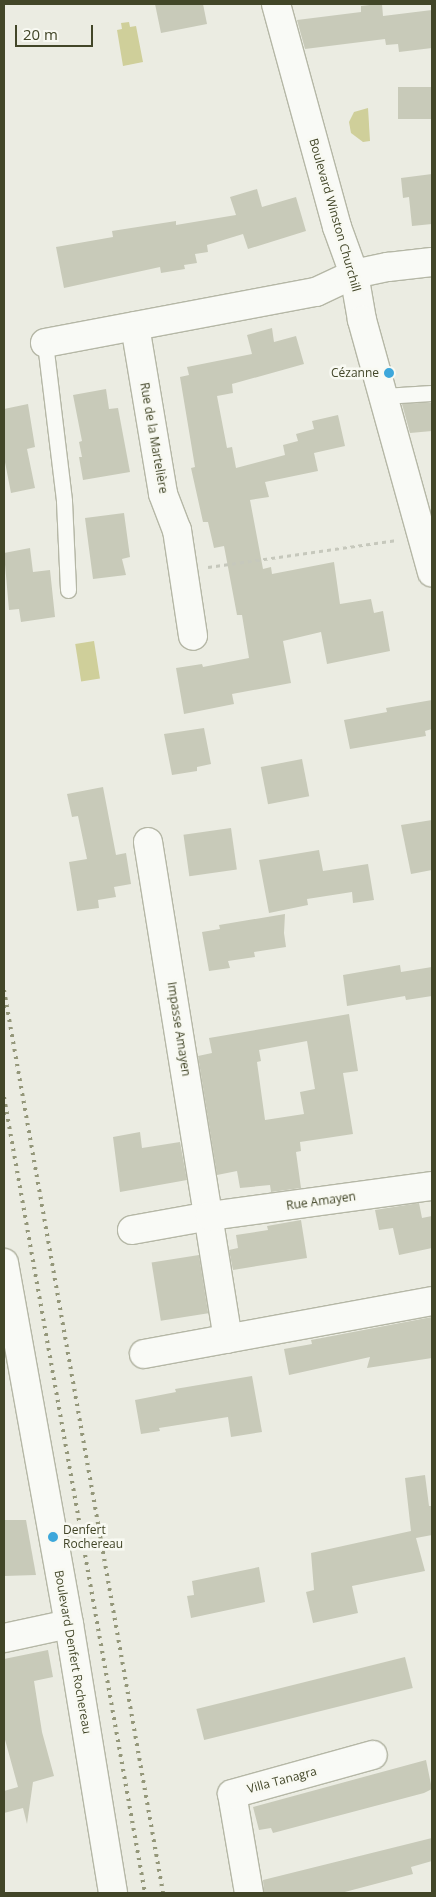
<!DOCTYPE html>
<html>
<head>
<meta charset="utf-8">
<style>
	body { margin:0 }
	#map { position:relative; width:436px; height:1897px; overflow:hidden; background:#ebece2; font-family:"Open Sans",sans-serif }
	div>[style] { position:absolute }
	.water>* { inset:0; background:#cfcf9a; transform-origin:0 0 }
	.building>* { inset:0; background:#c8cab9; transform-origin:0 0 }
	.path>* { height:3px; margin-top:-1.5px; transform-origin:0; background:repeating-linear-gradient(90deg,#c6c8bc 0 4px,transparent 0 8px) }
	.roads { filter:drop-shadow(1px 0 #b5b7a6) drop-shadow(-1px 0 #b5b7a6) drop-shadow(0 1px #b5b7a6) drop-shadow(0 -1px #b5b7a6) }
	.lane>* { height:15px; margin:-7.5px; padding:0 7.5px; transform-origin:7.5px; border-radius:7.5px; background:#f9faf6 }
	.street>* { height:28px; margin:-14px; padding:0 14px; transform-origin:14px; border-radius:14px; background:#f9faf6 }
	.rail>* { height:4px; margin-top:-2px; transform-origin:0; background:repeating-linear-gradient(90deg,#94977a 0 2.5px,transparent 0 7.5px) }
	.dots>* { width:14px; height:14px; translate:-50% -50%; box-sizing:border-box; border:2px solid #f8f9f2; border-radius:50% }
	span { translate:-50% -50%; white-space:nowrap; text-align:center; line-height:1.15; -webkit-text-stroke:5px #f8f9f2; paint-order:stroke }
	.street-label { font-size:12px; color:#424628 }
	.poi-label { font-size:12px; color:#424628 }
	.right { translate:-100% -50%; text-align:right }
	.left { translate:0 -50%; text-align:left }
	.frame { position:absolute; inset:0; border:5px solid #424628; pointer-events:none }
	.scale { position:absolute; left:15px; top:25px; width:78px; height:22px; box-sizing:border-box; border:2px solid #424628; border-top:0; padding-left:6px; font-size:15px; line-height:18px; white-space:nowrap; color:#424628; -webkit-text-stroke:4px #f8f9f2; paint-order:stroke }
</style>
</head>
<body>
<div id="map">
	<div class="water">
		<div style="clip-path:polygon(129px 22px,130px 27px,136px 26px,143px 62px,123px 66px,117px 30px,122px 29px,121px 23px)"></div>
		<div style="clip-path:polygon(368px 108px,370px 141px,363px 142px,351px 133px,349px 122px,354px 112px)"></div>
		<div style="left:94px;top:641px;width:38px;height:19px;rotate:81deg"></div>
	</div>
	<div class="building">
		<div style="clip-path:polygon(155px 4px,203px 4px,207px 24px,161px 33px)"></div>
		<div style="clip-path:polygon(378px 4px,382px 4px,383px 16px,432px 10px,432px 48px,399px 52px,398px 44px,386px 45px,385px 39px,305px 49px,297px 20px,361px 12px,361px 6px)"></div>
		<div style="left:432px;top:87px;width:32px;height:34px;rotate:90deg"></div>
		<div style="clip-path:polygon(432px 174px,432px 224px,412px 226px,409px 197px,403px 198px,401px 178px)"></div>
		<div style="clip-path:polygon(257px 189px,262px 207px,296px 197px,306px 231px,248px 249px,243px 234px,207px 245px,208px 252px,195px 254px,197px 263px,184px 265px,185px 269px,161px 273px,160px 267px,64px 288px,56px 247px,113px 237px,112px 231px,176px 221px,176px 225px,236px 215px,230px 197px)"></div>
		<div style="clip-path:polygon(272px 328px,274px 342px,296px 336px,304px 364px,232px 384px,233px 393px,217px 396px,227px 448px,232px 447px,236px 468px,285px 455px,283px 445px,298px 441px,296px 434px,314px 429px,312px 421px,338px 415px,345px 446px,314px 453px,318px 471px,265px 482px,269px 497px,250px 500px,263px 569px,271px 567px,272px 574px,334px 562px,340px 604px,371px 599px,374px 613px,383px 611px,390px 651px,327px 664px,321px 632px,283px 641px,291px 683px,232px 694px,234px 704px,184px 714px,176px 668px,202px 664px,203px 667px,249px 658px,242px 615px,237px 615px,224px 546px,214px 548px,208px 522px,203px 522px,191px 468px,195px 467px,180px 377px,189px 375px,187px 367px,252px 354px,247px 335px)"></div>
		<div style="clip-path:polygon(106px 389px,109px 409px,118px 408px,130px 472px,83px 480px,79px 457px,82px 457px,79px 442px,82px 441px,73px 395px)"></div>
		<div style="clip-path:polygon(419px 403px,432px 403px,432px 431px,410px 433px,402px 404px)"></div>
		<div style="clip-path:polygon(28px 404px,35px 447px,27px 449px,35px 488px,11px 493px,4px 457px,4px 409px)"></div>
		<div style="clip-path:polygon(124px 513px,130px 557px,122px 559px,126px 575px,93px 579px,85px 518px)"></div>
		<div style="clip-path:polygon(30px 548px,33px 572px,50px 570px,55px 617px,21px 622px,19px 609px,9px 610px,4px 553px)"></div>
		<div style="clip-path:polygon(432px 700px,432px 729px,425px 731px,426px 736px,350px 749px,344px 720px,387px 712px,386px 708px)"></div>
		<div style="clip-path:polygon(204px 728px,211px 764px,197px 767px,197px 771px,172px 775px,164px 734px)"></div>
		<div style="left:302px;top:759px;width:38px;height:42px;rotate:79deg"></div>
		<div style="clip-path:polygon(103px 787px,116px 855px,126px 853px,131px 884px,114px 887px,116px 897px,98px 900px,99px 908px,77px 911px,69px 862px,87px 859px,78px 816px,72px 817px,67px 794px)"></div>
		<div style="clip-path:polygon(432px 820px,432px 870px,411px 874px,401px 825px)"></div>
		<div style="left:231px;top:828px;width:42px;height:48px;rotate:82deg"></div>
		<div style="clip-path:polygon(319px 850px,323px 871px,368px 864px,374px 900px,353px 903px,352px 892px,307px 899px,308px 905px,269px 913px,259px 860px)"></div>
		<div style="clip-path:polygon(285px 914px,284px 933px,286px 947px,254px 952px,255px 957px,228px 961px,230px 968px,209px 971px,202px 932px,220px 929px,219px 925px)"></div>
		<div style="clip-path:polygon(400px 965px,401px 972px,432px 967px,432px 996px,406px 1000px,405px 996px,347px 1006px,343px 975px)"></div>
		<div style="clip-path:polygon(evenodd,349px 1014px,358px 1071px,343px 1073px,353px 1134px,300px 1142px,301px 1151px,296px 1152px,301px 1188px,271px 1192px,270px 1185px,240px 1188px,237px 1171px,217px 1175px,198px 1056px,212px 1053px,209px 1038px,349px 1014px,307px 1041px,315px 1089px,300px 1092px,304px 1114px,265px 1120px,257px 1062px,261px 1061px,259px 1050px,307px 1041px)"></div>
		<div style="clip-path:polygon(140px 1132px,142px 1148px,180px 1142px,187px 1180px,120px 1192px,113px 1137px)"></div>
		<div style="clip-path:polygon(419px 1203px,422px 1218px,432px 1216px,432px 1248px,399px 1255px,393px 1228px,379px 1230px,375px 1210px)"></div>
		<div style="clip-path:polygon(301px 1220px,307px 1258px,233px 1270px,229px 1250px,238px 1248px,236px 1235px,268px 1230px,267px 1226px)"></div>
		<div style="left:199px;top:1255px;width:59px;height:48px;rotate:81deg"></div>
		<div style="clip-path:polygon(432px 1317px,432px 1358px,367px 1368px,370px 1357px,289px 1375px,284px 1349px,312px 1344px,311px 1340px)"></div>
		<div style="clip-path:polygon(252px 1376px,262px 1432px,231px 1437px,228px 1417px,159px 1428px,160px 1431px,141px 1434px,135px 1400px,176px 1392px,175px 1389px)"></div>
		<div style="clip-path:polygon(425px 1475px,429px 1506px,432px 1506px,432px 1535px,416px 1538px,425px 1571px,352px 1586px,358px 1613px,313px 1623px,306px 1592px,314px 1590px,311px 1553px,411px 1531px,405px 1478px)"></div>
		<div style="clip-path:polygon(4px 1520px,26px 1520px,36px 1575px,4px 1576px)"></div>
		<div style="clip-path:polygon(259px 1567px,265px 1602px,191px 1618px,187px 1596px,194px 1595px,192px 1581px)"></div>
		<div style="clip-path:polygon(48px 1650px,53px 1677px,34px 1681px,42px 1732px,54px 1776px,33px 1782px,27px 1824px,23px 1808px,4px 1813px,4px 1791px,18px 1787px,4px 1736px,4px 1659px)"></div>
		<div style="left:405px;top:1657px;width:32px;height:215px;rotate:76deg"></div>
		<div style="clip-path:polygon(426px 1760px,432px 1789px,424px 1793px,273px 1833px,271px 1828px,259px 1830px,253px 1807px)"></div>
		<div style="clip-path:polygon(432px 1838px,432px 1861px,411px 1867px,413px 1874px,341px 1893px,264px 1893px,263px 1880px)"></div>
	</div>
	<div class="path">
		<div style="left:208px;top:567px;width:191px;rotate:-8.1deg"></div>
	</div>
	<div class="roads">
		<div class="lane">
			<div style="left:45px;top:343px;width:159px;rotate:83.1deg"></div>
			<div style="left:64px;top:501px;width:89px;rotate:87.4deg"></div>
			<div style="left:383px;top:396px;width:49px;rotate:-3.5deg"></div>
		</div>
		<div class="street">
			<div style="left:276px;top:4px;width:231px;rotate:74.7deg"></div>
			<div style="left:337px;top:227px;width:50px;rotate:70.1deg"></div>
			<div style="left:354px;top:274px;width:47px;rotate:80.1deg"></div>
			<div style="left:362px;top:320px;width:262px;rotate:74.5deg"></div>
			<div style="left:135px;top:326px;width:170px;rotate:80.5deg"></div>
			<div style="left:163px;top:494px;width:39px;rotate:69deg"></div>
			<div style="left:177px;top:530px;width:107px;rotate:81.4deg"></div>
			<div style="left:45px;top:343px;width:276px;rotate:-10.7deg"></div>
			<div style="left:316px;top:292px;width:42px;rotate:-25.3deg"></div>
			<div style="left:354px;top:274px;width:35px;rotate:-12deg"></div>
			<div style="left:388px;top:267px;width:44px;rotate:-6.5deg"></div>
			<div style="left:148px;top:842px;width:503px;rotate:80.86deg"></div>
			<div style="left:132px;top:1230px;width:79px;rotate:-10.2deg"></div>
			<div style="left:210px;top:1216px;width:224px;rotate:-7.7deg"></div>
			<div style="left:4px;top:1263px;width:367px;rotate:79.8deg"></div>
			<div style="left:69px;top:1624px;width:273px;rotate:80.7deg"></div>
			<div style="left:144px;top:1354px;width:293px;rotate:-10.4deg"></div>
			<div style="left:4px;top:1638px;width:66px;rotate:-12.2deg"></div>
			<div style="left:249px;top:1893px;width:100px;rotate:-99.7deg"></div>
			<div style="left:232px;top:1794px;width:146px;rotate:-15.5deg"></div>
		</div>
	</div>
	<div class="rail">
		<div style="left:4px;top:990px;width:917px;rotate:80.01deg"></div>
		<div style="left:4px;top:1097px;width:808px;rotate:79.96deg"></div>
	</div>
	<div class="dots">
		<div style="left:389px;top:373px;background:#3da7db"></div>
		<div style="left:53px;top:1537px;background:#3da7db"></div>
	</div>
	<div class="street-label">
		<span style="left:335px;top:215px;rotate:74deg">Boulevard Winston Churchill</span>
		<span style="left:154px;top:438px;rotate:80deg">Rue de la Martelière</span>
		<span style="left:179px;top:1029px;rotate:81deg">Impasse Amayen</span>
		<span style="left:321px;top:1201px;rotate:-8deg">Rue Amayen</span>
		<span style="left:73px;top:1652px;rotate:80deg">Boulevard Denfert Rochereau</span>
		<span style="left:282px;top:1780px;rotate:-15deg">Villa Tanagra</span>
	</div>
	<div class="poi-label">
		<span class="right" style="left:379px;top:373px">Cézanne</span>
		<span class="left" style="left:63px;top:1537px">Denfert<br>Rochereau</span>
	</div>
	<div class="frame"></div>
	<div class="scale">20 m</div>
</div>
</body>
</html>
